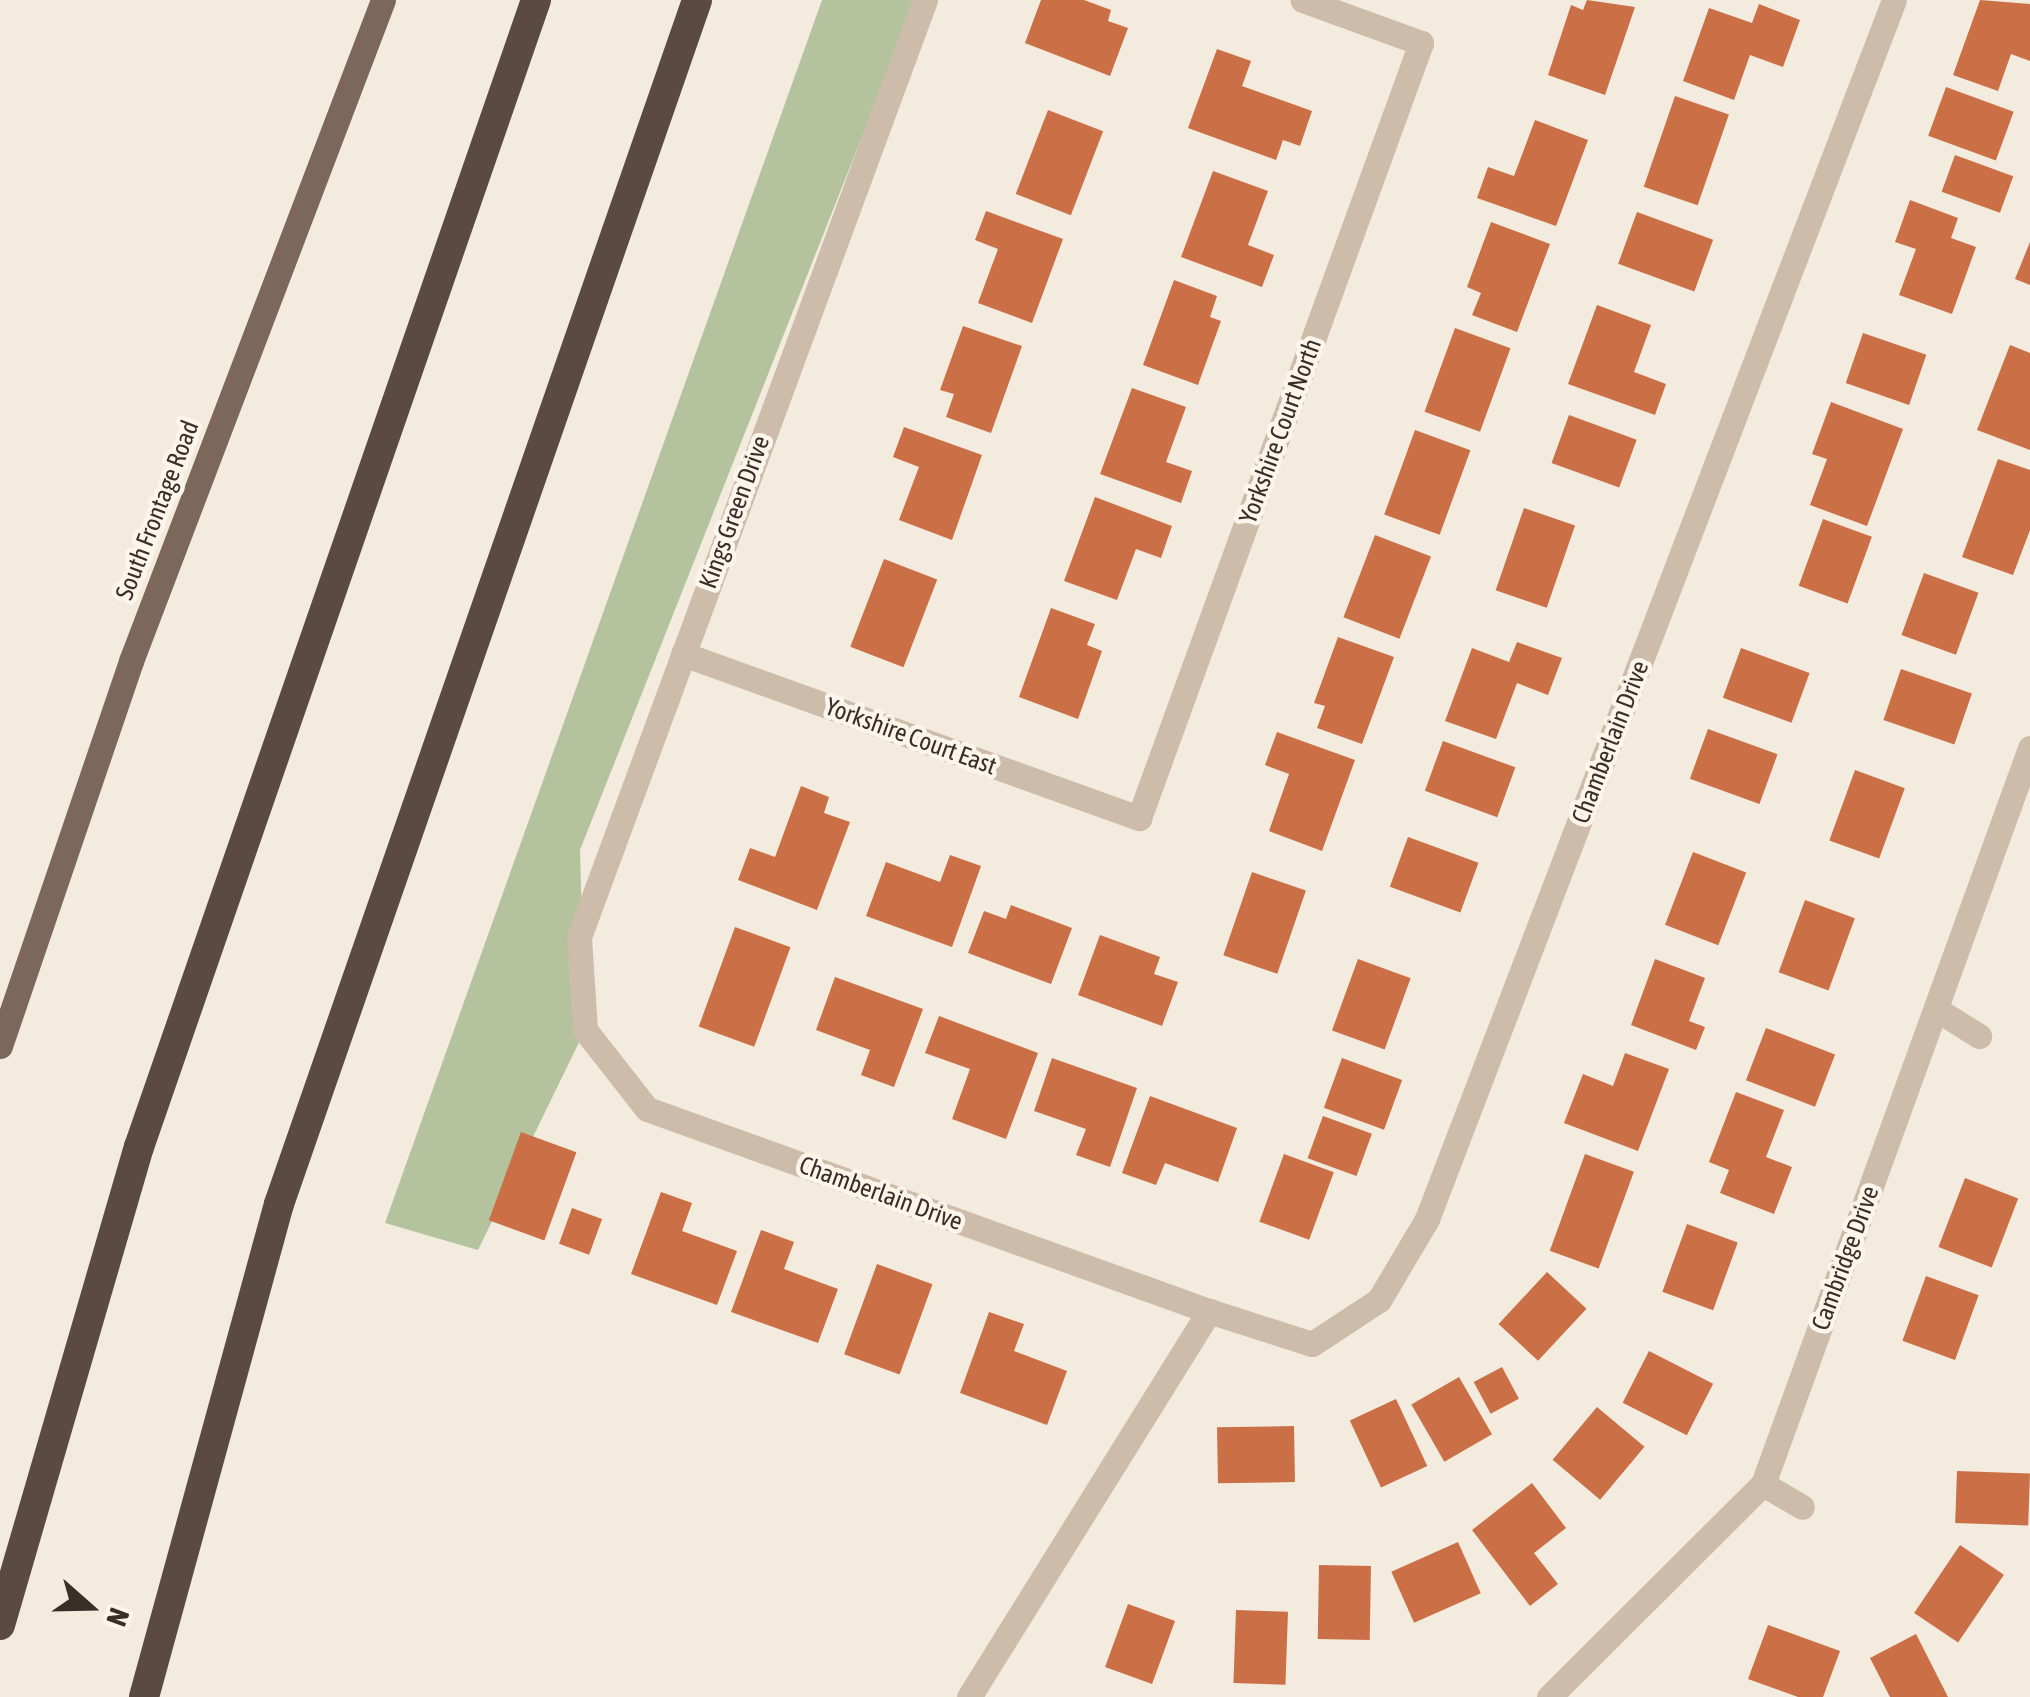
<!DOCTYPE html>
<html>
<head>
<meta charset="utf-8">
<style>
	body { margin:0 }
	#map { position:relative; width:2030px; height:1697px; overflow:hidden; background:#f3ebde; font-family:"Asap Condensed",sans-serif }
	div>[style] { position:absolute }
	.green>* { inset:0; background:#b4c39d }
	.building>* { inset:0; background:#ca6f46; transform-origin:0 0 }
	.minor>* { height:25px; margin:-12.5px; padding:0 12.5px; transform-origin:12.5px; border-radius:12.5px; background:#ccbca9 }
	.major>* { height:25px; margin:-12.5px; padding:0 12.5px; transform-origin:12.5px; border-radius:12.5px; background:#7c685a }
	.highway>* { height:30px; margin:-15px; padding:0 15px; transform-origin:15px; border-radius:15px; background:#5a4a40 }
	span { translate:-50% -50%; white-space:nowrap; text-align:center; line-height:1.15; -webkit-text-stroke:9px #fbf5eb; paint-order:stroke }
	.street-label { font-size:25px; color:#392f29 }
	.north { position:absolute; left:40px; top:1557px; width:100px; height:100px; -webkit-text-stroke:8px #fbf5eb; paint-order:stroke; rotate:110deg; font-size:28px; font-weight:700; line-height:40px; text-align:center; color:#392f29 }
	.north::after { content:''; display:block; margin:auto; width:35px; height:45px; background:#392f29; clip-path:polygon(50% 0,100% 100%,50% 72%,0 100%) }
</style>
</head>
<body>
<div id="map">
	<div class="green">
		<div style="clip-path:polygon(822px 0,916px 0,580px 850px,585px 1030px,478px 1250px,385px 1223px)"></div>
	</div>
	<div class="building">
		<div style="clip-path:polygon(1041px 0,1084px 0,1111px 10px,1108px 21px,1128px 28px,1110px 76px,1025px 43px)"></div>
		<div style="clip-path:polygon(1587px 0,1635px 7px,1605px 95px,1548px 75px,1571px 5px,1583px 10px)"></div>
		<div style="clip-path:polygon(1980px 0,2030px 4px,2030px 61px,2011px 54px,1998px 91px,1953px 75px)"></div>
		<div style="clip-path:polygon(1759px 4px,1800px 20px,1783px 67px,1750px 55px,1734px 100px,1683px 81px,1709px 8px,1752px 23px)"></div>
		<div style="clip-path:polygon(1217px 49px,1251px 61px,1242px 86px,1312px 111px,1300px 146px,1283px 140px,1276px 160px,1188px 128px)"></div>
		<div style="left:1946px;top:87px;width:72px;height:52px;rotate:20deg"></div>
		<div style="left:1675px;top:96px;width:57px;height:96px;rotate:19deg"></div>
		<div style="left:1048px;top:110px;width:59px;height:90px;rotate:21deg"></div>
		<div style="clip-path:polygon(1535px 120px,1588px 140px,1556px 226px,1477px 198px,1488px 167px,1514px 176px)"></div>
		<div style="left:1955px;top:155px;width:62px;height:39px;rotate:20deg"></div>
		<div style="clip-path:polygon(1213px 171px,1268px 191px,1248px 245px,1274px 255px,1262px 287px,1181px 257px)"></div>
		<div style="clip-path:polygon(1910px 200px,1958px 218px,1951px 238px,1976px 247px,1952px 314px,1899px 295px,1916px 249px,1895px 242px)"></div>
		<div style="clip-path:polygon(986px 211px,1063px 239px,1032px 323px,978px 303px,998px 249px,975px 240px)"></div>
		<div style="left:1637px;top:212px;width:81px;height:55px;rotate:20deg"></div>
		<div style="clip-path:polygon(1491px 222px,1550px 244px,1517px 332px,1472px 315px,1481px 293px,1467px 287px)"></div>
		<div style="clip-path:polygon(2030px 242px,2030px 285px,2015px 279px)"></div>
		<div style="clip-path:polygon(1174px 280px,1217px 296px,1210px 317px,1221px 321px,1198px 385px,1143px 365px)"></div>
		<div style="clip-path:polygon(1597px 305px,1651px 325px,1634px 372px,1666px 384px,1655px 415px,1568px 384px)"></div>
		<div style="clip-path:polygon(963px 326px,1022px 346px,991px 433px,946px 417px,954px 394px,940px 390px)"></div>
		<div style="left:1455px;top:328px;width:59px;height:89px;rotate:20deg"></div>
		<div style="left:1863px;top:333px;width:67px;height:53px;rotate:19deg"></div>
		<div style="clip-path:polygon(2010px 345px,2030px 353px,2030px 450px,1977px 430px)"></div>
		<div style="clip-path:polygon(1132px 388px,1186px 407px,1166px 462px,1192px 471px,1181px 503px,1100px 474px)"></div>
		<div style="clip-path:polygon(1831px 402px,1903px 429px,1867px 526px,1810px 505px,1827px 459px,1812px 454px)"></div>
		<div style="left:1569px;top:415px;width:72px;height:51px;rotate:20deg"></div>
		<div style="clip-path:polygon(904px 427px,982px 455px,952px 540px,899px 520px,919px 467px,893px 457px)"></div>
		<div style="left:1415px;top:430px;width:59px;height:90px;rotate:20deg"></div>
		<div style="clip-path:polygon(1998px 459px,2030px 470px,2030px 530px,2013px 575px,1962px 557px)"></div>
		<div style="clip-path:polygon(1095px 497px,1172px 526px,1161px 558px,1136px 549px,1117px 600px,1064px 581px)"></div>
		<div style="left:1524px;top:508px;width:54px;height:87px;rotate:19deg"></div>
		<div style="left:1823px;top:519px;width:52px;height:71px;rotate:20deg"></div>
		<div style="left:1375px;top:535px;width:60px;height:88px;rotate:21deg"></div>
		<div style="left:884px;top:559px;width:57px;height:94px;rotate:21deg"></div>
		<div style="left:1924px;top:573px;width:58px;height:66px;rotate:20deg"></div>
		<div style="clip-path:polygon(1051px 608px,1095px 624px,1087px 645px,1102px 651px,1078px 719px,1019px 697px)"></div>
		<div style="clip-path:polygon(1338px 637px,1394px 657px,1362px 744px,1317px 728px,1325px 706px,1314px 703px)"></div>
		<div style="clip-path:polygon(1517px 642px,1562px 658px,1548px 695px,1517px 683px,1496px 739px,1445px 721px,1472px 648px,1509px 662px)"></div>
		<div style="left:1741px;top:648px;width:73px;height:53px;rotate:20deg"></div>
		<div style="left:1901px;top:669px;width:75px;height:54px;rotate:19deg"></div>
		<div style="left:1708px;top:729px;width:74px;height:53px;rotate:20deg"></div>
		<div style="clip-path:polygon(1277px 732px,1355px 760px,1322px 851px,1269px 831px,1289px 774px,1265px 765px)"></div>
		<div style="left:1443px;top:741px;width:77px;height:53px;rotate:20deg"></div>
		<div style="left:1855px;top:770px;width:53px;height:75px;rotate:20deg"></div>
		<div style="clip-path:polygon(801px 786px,829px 797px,824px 813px,850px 822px,817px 910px,738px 880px,750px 848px,775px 857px)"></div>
		<div style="left:1408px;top:837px;width:75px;height:53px;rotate:20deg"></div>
		<div style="left:1693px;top:852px;width:57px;height:78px;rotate:21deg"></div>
		<div style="clip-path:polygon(950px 855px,981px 866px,952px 947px,866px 916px,886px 862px,940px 882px)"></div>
		<div style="left:1252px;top:872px;width:57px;height:88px;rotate:19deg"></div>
		<div style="left:1805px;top:900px;width:53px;height:77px;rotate:20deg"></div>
		<div style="clip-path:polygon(1011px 905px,1072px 928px,1051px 984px,968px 953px,984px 911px,1006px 919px)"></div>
		<div style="left:735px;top:927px;width:59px;height:106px;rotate:20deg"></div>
		<div style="clip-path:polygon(1100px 935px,1160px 957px,1154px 974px,1178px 982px,1162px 1026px,1078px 995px)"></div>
		<div style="left:1358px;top:959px;width:56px;height:76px;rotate:20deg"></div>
		<div style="clip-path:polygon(1655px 959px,1705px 978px,1689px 1021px,1705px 1027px,1696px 1050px,1631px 1025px)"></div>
		<div style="clip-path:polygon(835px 977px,923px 1009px,894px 1087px,861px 1075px,870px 1050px,816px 1030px)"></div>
		<div style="clip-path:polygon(939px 1016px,1038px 1053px,1006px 1139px,952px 1119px,970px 1069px,925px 1053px)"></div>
		<div style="left:1766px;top:1028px;width:74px;height:56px;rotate:21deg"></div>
		<div style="clip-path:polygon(1625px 1053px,1669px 1069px,1638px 1151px,1564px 1123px,1583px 1074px,1613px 1086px)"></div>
		<div style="clip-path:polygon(1052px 1058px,1137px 1088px,1110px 1167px,1076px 1155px,1086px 1129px,1034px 1111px)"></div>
		<div style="left:1342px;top:1058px;width:64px;height:53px;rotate:20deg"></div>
		<div style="clip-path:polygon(1736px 1092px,1784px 1110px,1766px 1157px,1792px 1167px,1774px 1214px,1720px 1193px,1729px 1170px,1709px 1162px)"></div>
		<div style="clip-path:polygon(1150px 1096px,1237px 1128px,1218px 1182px,1165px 1163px,1156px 1185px,1122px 1173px)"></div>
		<div style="left:1323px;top:1116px;width:52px;height:45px;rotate:20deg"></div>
		<div style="left:521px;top:1132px;width:59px;height:94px;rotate:20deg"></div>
		<div style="left:1284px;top:1154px;width:53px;height:72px;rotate:20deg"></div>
		<div style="left:1585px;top:1154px;width:52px;height:103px;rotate:20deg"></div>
		<div style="left:1965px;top:1178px;width:57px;height:74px;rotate:21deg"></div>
		<div style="clip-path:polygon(661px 1192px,692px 1203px,682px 1231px,737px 1251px,717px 1305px,631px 1274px)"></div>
		<div style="left:572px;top:1208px;width:32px;height:38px;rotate:20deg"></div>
		<div style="left:1687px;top:1224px;width:54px;height:72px;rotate:20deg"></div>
		<div style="clip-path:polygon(761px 1230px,794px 1242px,784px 1269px,838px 1289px,818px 1343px,731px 1312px)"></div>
		<div style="left:877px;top:1264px;width:59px;height:96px;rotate:20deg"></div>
		<div style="left:1547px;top:1272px;width:54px;height:71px;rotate:43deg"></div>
		<div style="left:1926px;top:1276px;width:56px;height:69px;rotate:20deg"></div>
		<div style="clip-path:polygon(989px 1312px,1024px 1324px,1014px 1351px,1067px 1371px,1047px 1425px,960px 1393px)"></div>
		<div style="left:1649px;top:1351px;width:72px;height:58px;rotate:27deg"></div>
		<div style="left:1502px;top:1367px;width:36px;height:32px;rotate:62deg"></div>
		<div style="left:1459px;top:1377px;width:66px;height:55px;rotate:60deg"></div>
		<div style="left:1396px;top:1399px;width:74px;height:51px;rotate:65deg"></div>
		<div style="left:1597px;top:1407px;width:62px;height:69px;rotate:40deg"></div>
		<div style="left:1294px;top:1426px;width:56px;height:77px;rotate:89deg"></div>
		<div style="left:1957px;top:1471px;width:73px;height:52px;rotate:2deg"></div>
		<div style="clip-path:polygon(1532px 1483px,1566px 1528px,1534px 1553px,1558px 1584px,1530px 1606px,1472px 1530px)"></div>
		<div style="left:1458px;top:1542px;width:56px;height:73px;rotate:66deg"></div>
		<div style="left:1960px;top:1545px;width:53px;height:82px;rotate:34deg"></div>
		<div style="left:1319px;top:1565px;width:52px;height:74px;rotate:1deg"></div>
		<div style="left:1128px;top:1604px;width:50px;height:67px;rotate:20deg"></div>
		<div style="left:1236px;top:1610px;width:52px;height:73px;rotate:2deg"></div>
		<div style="clip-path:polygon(1768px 1625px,1840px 1651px,1823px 1697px,1798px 1697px,1748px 1679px)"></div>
		<div style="clip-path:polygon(1916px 1634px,1948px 1697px,1890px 1697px,1870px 1658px)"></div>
	</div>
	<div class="minor">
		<div style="left:925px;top:0;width:999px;rotate:110.27deg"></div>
		<div style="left:579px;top:937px;width:93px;rotate:86.3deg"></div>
		<div style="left:585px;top:1030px;width:100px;rotate:51.9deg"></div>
		<div style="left:647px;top:1109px;width:597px;rotate:19.77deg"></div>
		<div style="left:683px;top:654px;width:485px;rotate:19.8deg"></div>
		<div style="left:1139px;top:818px;width:825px;rotate:-70.01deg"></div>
		<div style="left:1421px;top:43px;width:126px;rotate:-160deg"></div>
		<div style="left:1936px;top:1009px;width:51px;rotate:32.1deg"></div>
		<div style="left:1763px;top:1484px;width:45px;rotate:30.5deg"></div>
		<div style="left:969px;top:1697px;width:455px;rotate:-58.1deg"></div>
		<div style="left:1209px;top:1311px;width:108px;rotate:17.8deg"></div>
		<div style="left:1312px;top:1344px;width:80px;rotate:-33.3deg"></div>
		<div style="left:1379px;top:1300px;width:94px;rotate:-59.3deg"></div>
		<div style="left:1427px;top:1219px;width:1305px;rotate:-69.04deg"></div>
		<div style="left:1549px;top:1697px;width:302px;rotate:-44.9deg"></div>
		<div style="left:1763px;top:1484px;width:783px;rotate:-70.06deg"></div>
	</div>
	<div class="major">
		<div style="left:0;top:1046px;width:407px;rotate:-71.2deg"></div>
		<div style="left:131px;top:661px;width:707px;rotate:-69.13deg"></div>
	</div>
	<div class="highway">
		<div style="left:0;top:1625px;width:498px;rotate:-73.8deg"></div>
		<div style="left:139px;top:1147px;width:1214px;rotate:-70.91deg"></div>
		<div style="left:144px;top:1697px;width:511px;rotate:-74.69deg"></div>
		<div style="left:279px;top:1204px;width:1274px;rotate:-70.85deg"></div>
	</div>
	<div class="street-label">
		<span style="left:1280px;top:431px;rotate:-70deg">Yorkshire Court North</span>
		<span style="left:157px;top:510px;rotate:-69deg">South Frontage Road</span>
		<span style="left:734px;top:512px;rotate:-70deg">Kings Green Drive</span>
		<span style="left:911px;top:736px;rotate:20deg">Yorkshire Court East</span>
		<span style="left:1610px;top:742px;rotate:-69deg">Chamberlain Drive</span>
		<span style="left:881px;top:1193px;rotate:20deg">Chamberlain Drive</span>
		<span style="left:1845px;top:1258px;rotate:-70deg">Cambridge Drive</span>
	</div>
	<div class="north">N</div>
</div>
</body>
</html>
